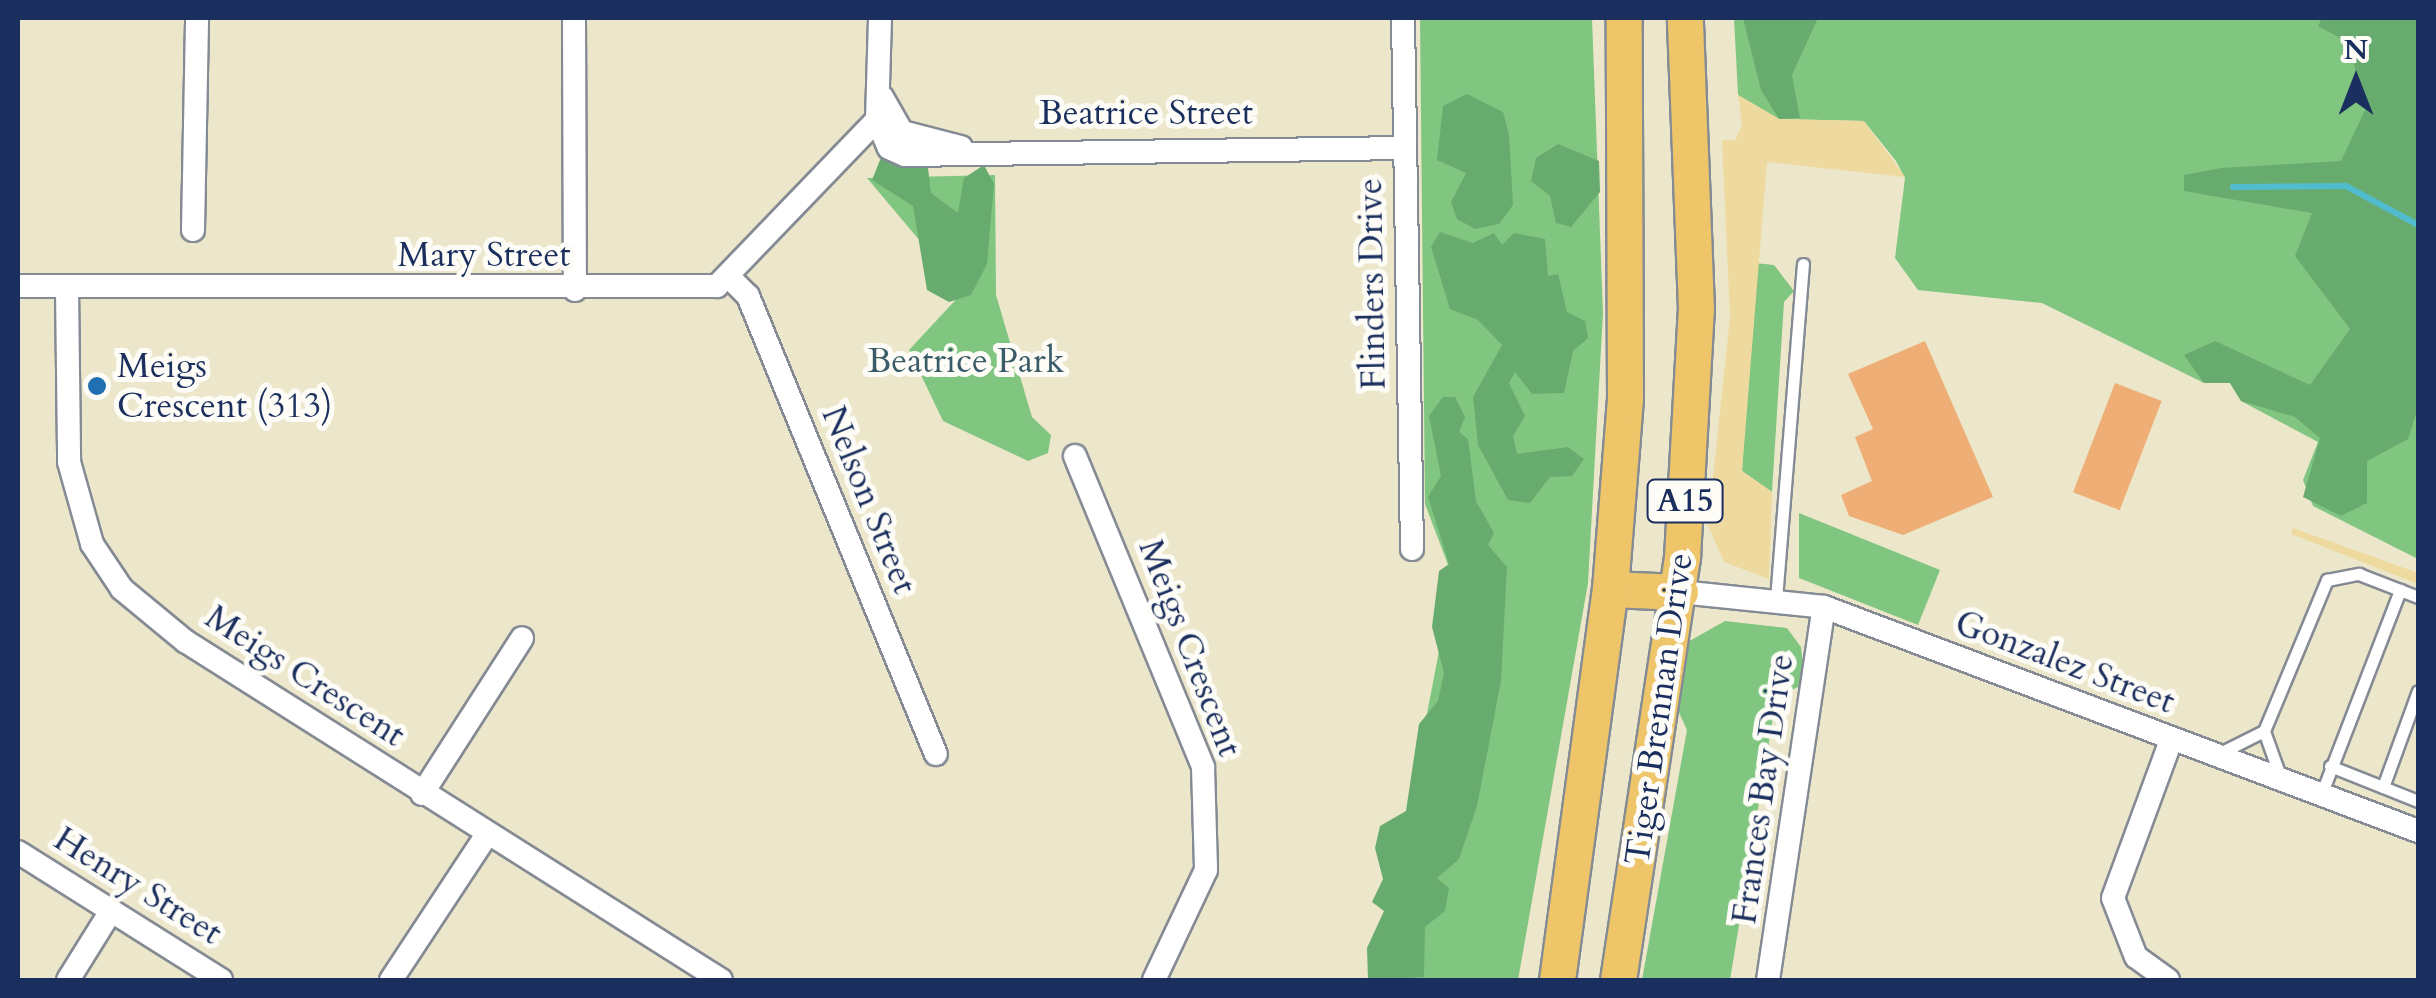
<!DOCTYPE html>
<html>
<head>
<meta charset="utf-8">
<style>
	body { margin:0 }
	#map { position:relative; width:2436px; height:998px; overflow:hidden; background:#ece7ca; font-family:Cardo,serif }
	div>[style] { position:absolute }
	.green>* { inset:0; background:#81c680 }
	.forest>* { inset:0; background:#68ab6e }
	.sand>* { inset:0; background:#eeda9e }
	.stream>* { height:6px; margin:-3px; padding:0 3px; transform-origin:3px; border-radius:3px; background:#52bccf }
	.building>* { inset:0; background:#eeae75; transform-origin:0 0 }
	.roads { filter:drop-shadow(2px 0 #848b94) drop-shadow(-2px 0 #848b94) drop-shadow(0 2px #848b94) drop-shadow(0 -2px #848b94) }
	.lane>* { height:11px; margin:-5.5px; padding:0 5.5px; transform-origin:5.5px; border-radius:5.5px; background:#fff }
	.street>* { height:22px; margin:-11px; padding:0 11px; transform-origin:11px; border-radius:11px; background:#fff }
	.primary>* { height:35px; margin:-17.5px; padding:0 17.5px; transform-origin:17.5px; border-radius:17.5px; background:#eec569 }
	.dots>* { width:28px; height:28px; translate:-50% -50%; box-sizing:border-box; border:5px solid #fdfcf7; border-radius:50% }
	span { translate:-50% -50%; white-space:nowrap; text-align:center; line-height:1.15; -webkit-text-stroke:10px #fdfcf7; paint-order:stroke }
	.shield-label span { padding:2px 8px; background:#fdfcf7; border:2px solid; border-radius:8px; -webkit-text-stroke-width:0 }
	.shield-label { font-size:32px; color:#1b2f5e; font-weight:700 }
	.street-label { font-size:35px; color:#1b2f5e }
	.park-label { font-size:35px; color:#3a5c68 }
	.poi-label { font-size:35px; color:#1b2f5e }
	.left { translate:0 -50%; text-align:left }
	.frame { position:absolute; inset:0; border:20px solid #1b2f5e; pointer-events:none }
	.north { position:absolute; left:2306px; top:30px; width:100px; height:100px; -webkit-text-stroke:8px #fdfcf7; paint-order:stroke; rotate:0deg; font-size:28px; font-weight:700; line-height:40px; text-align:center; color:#1b2f5e }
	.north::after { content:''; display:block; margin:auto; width:35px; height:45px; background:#1b2f5e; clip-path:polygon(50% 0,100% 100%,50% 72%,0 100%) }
</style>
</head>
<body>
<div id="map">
	<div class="green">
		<div style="clip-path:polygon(1420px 18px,1592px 18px,1603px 313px,1588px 583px,1518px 980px,1376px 980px,1453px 578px,1425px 504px)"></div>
		<div style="clip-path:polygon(1734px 18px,2418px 18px,2418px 559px,2313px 506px,2303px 480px,2318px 442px,2241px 401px,2230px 383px,2204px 383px,2042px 303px,1918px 290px,1895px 258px,1905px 178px,1896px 161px,1864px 121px,1779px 119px,1738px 95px)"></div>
		<div style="clip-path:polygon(995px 175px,996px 295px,1032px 417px,1051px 435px,1048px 453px,1028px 461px,943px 421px,909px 350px,963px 292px,867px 178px)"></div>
		<div style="clip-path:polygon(1755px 263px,1774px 265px,1794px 291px,1784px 302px,1772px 492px,1742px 471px)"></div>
		<div style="clip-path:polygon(1799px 513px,1940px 570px,1918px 625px,1799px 578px)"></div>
		<div style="clip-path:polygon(1725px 621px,1787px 628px,1801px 647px,1805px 683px,1776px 699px,1730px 980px,1642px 980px,1687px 730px,1677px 708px,1686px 643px)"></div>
	</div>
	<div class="forest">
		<div style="clip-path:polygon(1743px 18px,1818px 18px,1792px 75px,1800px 118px,1779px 119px,1761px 90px)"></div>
		<div style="clip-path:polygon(2322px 18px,2418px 18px,2418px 408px,2408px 439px,2367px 461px,2367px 503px,2341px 516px,2303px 497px,2320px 438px,2295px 417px,2241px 401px,2230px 383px,2204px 383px,2184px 355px,2215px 341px,2310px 385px,2350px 329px,2295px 256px,2312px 213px,2184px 191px,2184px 175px,2221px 168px,2341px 161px,2365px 110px,2349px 43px,2318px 26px)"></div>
		<div style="clip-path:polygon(1467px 94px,1503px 112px,1509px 134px,1513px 205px,1499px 224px,1475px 229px,1457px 219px,1451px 202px,1466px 173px,1437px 160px,1443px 106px)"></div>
		<div style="clip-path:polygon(1558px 144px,1599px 161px,1600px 192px,1571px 227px,1556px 223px,1550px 196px,1531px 181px,1536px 158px)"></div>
		<div style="clip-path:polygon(882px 155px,928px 168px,931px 193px,958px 213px,964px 178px,984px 165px,994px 184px,987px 264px,971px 295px,949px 302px,927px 290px,913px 206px,872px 180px)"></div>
		<div style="clip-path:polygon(1440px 232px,1473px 243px,1494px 233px,1502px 245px,1514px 233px,1545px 239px,1548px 276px,1558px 274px,1567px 312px,1585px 321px,1588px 338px,1573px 351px,1564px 393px,1532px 394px,1515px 372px,1509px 383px,1525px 416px,1513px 436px,1517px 454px,1568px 447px,1584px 459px,1572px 476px,1550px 477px,1530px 503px,1508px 500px,1478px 445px,1473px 397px,1502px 345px,1478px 320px,1450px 309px,1431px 247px)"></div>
		<div style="clip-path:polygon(1443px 397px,1455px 397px,1465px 417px,1459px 432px,1468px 439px,1476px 501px,1494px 533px,1488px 545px,1507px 567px,1501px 681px,1477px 806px,1459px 859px,1437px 878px,1449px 888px,1445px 911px,1425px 927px,1424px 977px,1368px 980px,1367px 948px,1384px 911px,1372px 902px,1383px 879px,1375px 848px,1380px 826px,1406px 811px,1419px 724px,1438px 701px,1444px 673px,1432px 627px,1439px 571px,1449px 564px,1428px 497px,1441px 476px,1429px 416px)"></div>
	</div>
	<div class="sand">
		<div style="clip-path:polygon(1738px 95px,1779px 119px,1864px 121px,1905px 177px,1767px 162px,1742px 471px,1772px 492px,1769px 579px,1724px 562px,1708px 525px,1730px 317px,1722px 140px,1735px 140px,1742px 125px)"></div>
		<div style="clip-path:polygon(2293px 528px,2418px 573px,2418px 584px,2291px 534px)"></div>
	</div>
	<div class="stream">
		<div style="left:2233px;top:187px;width:113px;rotate:-0.5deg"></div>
		<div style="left:2346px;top:186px;width:82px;rotate:28.4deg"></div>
	</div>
	<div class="building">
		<div style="clip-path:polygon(1925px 341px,1993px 497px,1903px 535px,1849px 516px,1841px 495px,1872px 481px,1855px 437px,1873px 429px,1848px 374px)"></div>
		<div style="left:2115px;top:383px;width:50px;height:117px;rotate:21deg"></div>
	</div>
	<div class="roads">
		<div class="lane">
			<div style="left:1776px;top:599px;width:336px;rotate:-85.4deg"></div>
			<div style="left:2264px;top:731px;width:48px;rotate:70.4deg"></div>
			<div style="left:2222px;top:752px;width:47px;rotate:-26.6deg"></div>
			<div style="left:2264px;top:731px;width:164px;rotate:-67.4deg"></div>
			<div style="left:2327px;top:580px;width:33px;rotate:-11deg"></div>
			<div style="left:2359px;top:574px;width:63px;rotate:21.3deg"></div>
			<div style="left:2330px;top:766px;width:95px;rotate:21.7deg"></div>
			<div style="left:2383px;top:787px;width:102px;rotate:-70deg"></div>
			<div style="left:2321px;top:795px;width:220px;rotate:-68.9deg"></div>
		</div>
		<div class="street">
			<div style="left:574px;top:18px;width:272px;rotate:89.8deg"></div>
			<div style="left:880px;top:18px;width:102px;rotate:91.7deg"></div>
			<div style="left:877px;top:120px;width:30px;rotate:67deg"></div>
			<div style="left:889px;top:148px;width:17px;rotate:24deg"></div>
			<div style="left:905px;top:155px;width:500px;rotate:-0.8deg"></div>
			<div style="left:1403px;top:18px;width:531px;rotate:89.03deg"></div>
			<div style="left:882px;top:97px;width:40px;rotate:60.3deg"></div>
			<div style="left:902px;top:132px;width:61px;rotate:14.3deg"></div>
			<div style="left:193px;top:230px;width:212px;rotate:-88.9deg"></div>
			<div style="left:730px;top:278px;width:25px;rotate:45deg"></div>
			<div style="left:748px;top:296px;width:495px;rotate:67.7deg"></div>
			<div style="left:18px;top:286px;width:699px"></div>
			<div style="left:717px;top:286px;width:231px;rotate:-46.1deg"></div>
			<div style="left:67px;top:288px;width:174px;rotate:89.3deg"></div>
			<div style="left:69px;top:462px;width:85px;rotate:74.3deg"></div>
			<div style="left:92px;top:544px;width:54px;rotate:56.3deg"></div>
			<div style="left:122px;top:589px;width:82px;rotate:39.5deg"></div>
			<div style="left:185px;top:641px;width:634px;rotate:32.31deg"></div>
			<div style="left:1075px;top:456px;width:336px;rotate:67.6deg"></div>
			<div style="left:1203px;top:767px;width:103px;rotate:88.3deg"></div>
			<div style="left:1206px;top:870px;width:122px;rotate:115.3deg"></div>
			<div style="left:1680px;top:592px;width:145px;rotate:5.9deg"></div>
			<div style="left:1824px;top:607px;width:635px;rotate:20.66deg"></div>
			<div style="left:422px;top:794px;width:185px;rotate:-57.3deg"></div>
			<div style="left:18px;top:852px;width:240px;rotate:32.2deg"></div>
			<div style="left:68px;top:980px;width:81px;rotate:-58.1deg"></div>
			<div style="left:391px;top:980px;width:173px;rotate:-56.6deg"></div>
			<div style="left:1768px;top:980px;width:377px;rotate:-81.5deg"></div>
			<div style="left:2168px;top:980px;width:39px;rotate:-144deg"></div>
			<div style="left:2136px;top:957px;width:63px;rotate:-111.3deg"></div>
			<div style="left:2113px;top:898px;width:168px;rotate:-69.8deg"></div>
		</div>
		<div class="primary">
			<div style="left:1610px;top:589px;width:70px;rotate:2.5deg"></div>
			<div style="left:1557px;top:980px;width:395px;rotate:-82.3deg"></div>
			<div style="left:1610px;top:589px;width:191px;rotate:-85.5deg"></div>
			<div style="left:1625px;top:399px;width:381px;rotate:-90.2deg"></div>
			<div style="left:1618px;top:980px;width:428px;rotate:-81.4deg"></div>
			<div style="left:1682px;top:557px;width:248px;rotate:-86.8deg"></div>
			<div style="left:1696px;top:309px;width:291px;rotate:-92.2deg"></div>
		</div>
	</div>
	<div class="dots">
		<div style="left:97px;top:386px;background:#1f6fb2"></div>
	</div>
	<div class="shield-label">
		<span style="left:1685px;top:501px">A15</span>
	</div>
	<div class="street-label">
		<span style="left:1146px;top:113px">Beatrice Street</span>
		<span style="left:484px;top:255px">Mary Street</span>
		<span style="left:1372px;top:284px;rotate:-91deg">Flinders Drive</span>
		<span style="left:869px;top:500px;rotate:68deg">Nelson Street</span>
		<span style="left:1190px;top:648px;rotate:69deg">Meigs Crescent</span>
		<span style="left:2065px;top:662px;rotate:21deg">Gonzalez Street</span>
		<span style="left:305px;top:676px;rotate:33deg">Meigs Crescent</span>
		<span style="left:1659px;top:709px;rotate:-82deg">Tiger Brennan Drive</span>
		<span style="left:1763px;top:789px;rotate:-82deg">Frances Bay Drive</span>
		<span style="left:138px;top:886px;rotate:32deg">Henry Street</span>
	</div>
	<div class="park-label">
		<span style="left:966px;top:361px">Beatrice Park</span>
	</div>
	<div class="poi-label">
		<span class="left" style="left:117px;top:386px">Meigs<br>Crescent (313)</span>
	</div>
	<div class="frame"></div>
	<div class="north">N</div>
</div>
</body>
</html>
